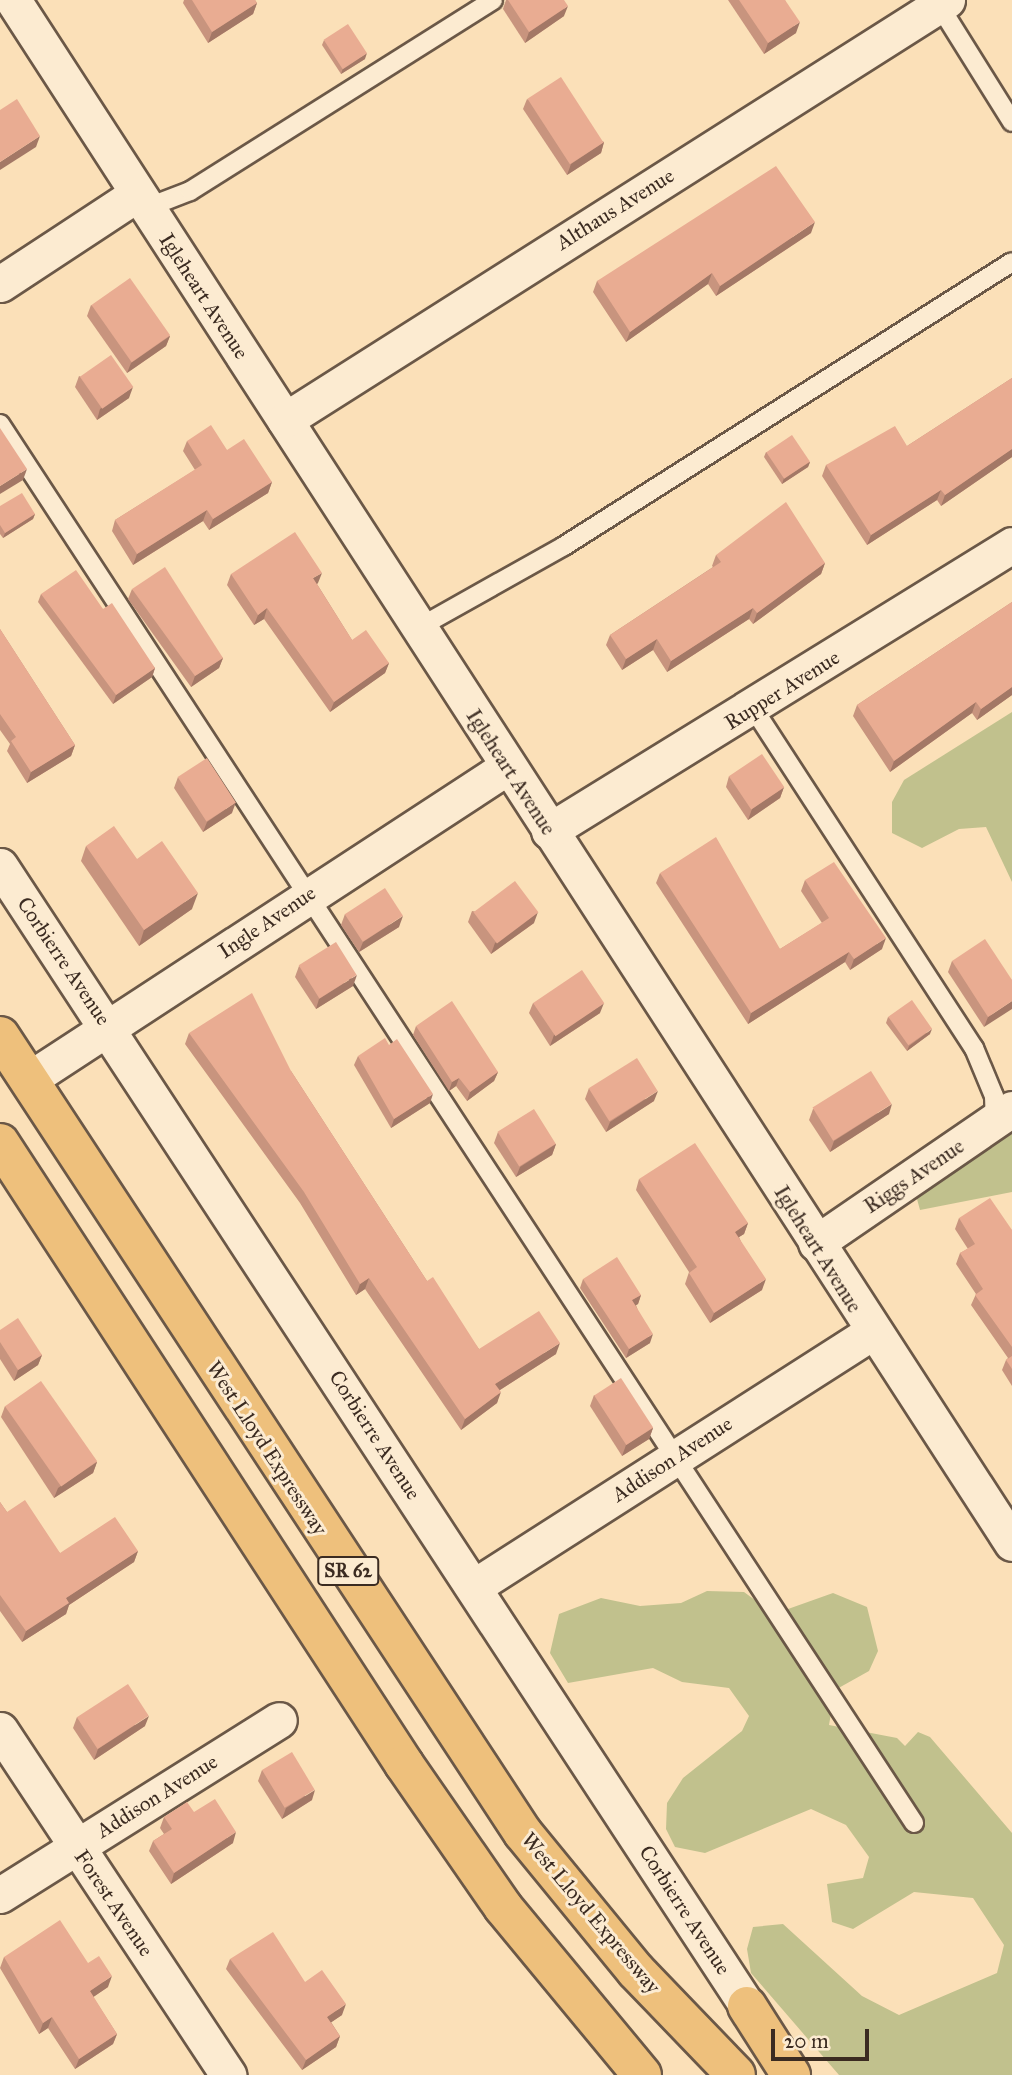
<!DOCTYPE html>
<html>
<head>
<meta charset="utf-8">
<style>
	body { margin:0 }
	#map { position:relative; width:1012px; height:2075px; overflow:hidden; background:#fbe0b8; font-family:"IM FELL Great Primer",serif }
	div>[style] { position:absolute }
	.green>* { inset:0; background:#c1c18d }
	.roads { filter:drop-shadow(2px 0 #6b5847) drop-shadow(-2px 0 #6b5847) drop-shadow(0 2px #6b5847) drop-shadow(0 -2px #6b5847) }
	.service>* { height:18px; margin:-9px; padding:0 9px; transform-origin:9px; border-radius:9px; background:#fcebd1 }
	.minor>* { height:35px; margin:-17.5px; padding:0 17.5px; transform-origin:17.5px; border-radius:17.5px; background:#fcebd1 }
	.trunk>* { height:38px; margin:-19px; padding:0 19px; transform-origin:19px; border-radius:19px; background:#eec07c }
	.wall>* { inset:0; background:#c8947e }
	.shaded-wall>* { inset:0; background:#a37866 }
	.building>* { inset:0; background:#e9ac92; transform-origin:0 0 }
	span { translate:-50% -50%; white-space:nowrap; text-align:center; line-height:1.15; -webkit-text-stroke:6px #fcebd1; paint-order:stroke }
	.shield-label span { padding:2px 5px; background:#fcebd1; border:2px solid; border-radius:5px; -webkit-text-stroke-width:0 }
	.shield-label { font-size:19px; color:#3b2b21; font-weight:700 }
	.street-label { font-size:21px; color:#3b2b21 }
	.scale { position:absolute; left:771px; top:2029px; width:98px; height:32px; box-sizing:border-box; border:4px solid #3b2b21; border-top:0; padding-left:9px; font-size:21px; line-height:24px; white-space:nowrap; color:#3b2b21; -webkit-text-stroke:5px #fcebd1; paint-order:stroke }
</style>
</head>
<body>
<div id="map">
	<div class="green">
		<div style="clip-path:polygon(1012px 712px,1012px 882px,986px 827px,959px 829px,922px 848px,892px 833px,892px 802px,904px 780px)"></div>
		<div style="clip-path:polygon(1012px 1134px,1012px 1192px,920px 1210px,914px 1188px)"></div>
		<div style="clip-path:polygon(707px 1591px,744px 1592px,774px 1614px,833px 1593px,867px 1607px,878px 1651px,869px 1671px,835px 1690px,829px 1725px,897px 1738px,905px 1746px,918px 1732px,930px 1737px,1012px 1833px,1012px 2075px,839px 2075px,751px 1973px,747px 1949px,753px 1927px,783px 1924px,862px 1996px,899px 2015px,997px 1973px,1004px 1945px,973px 1898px,914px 1892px,853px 1929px,832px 1922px,827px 1884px,863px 1878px,869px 1857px,846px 1825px,811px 1809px,705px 1853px,675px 1847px,666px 1829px,667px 1803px,683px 1778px,742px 1731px,749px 1716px,729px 1688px,682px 1682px,653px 1668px,568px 1683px,550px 1653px,559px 1614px,601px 1598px,640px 1606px,681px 1603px)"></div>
	</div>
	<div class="roads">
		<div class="service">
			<div style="left:939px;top:5px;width:138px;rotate:58deg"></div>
			<div style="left:146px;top:208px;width:47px;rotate:-21.1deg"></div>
			<div style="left:190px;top:191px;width:358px;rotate:-32.2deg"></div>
			<div style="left:0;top:424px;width:1671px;rotate:56.84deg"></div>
			<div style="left:418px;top:628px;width:167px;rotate:-29.3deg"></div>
			<div style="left:564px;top:546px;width:530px;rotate:-32.37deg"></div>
			<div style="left:753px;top:708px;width:406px;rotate:57deg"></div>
			<div style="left:974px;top:1048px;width:52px;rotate:67.4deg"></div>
			<div style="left:994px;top:1096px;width:25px;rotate:88deg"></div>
		</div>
		<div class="minor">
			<div style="left:13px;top:0;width:1838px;rotate:57.08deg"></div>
			<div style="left:0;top:284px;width:164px;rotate:-33.3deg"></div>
			<div style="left:285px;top:420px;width:784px;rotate:-32.39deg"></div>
			<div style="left:549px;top:831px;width:544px;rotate:-31.7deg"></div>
			<div style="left:0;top:866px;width:1363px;rotate:56.76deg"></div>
			<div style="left:28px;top:1080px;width:572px;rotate:-33.16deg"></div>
			<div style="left:816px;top:1243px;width:237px;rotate:-34.4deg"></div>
			<div style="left:475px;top:1586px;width:470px;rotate:-32.6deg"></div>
			<div style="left:0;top:1730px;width:414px;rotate:56.5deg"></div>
			<div style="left:0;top:1895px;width:329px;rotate:-32.1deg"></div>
		</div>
		<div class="trunk">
			<div style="left:0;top:1036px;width:953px;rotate:56.73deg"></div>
			<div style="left:523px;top:1833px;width:178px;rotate:50.7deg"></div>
			<div style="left:636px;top:1971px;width:144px;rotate:46.1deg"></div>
			<div style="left:0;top:1143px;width:741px;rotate:56.95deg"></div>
			<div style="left:404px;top:1764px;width:174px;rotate:55.3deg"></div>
			<div style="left:503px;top:1907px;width:218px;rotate:50.4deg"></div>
			<div style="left:747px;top:2006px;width:82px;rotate:57.5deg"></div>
		</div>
	</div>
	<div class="wall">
		<div style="clip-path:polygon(184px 0,255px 0,257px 3px,253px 14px,208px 43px,183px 3px)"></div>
		<div style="clip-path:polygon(506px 0,564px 0,564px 16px,525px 43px,503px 9px)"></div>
		<div style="clip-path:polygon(728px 0,785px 0,796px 33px,764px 54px)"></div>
		<div style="clip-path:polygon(324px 40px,365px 59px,341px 74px,322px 45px)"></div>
		<div style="clip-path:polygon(527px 99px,604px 142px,601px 153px,567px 175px,523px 109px)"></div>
		<div style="clip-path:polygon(811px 233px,716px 296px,708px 284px,626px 342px,593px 292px,597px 281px)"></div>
		<div style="clip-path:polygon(91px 305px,170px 336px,166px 346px,127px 373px,87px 316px)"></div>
		<div style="clip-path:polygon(79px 376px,129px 398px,97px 420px,75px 387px)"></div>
		<div style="clip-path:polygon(1012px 378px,1012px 457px,941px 506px,937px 500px,867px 545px,822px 476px,826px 465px,907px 446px)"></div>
		<div style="clip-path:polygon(187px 441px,227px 450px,272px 482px,268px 493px,209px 530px,203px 521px,133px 565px,112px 531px,115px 520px,195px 470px,183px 451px)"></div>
		<div style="clip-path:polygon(766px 452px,810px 462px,808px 467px,782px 484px,764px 457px)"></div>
		<div style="clip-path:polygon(0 506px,35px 514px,33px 519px,3px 538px,0 534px)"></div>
		<div style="clip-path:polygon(716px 555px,825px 563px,821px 574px,753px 624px,749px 619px,667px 672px,653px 650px,622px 670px,606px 645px,610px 635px,713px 567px,712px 566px)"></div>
		<div style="clip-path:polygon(231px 574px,318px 583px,317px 584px,352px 640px,389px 663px,385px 673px,330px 712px,264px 619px,254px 625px,227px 585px)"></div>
		<div style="clip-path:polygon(132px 589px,223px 658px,219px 668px,191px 687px,128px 599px)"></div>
		<div style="clip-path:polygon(41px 594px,103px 609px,155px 668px,152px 677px,113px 704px,38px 602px)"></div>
		<div style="clip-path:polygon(1012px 602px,1012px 695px,977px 720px,972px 713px,890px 772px,853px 716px,857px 705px)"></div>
		<div style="clip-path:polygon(0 629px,75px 745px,71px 756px,27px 783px,7px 751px,10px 744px,0 730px)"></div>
		<div style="clip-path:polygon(729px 776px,784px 787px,780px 798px,748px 820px,726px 787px)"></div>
		<div style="clip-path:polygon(178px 777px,232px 813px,203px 832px,174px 788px)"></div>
		<div style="clip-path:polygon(86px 846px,137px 859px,192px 909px,139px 946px,81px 861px)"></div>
		<div style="clip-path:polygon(660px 873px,780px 949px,822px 923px,801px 891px,805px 880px,882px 949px,850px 970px,845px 962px,748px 1024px,656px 883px)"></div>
		<div style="clip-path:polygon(472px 911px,534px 923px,491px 954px,468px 922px)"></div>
		<div style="clip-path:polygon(345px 914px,399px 927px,359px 952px,341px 925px)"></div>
		<div style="clip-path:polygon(952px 961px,1012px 980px,984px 1027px,948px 972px)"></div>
		<div style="clip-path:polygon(299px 966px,353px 986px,316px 1009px,295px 977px)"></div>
		<div style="clip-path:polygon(533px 1003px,600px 1013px,550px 1046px,529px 1013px)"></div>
		<div style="clip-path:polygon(888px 1017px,930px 1034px,907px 1051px,886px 1023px)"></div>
		<div style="clip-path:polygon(416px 1026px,498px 1072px,494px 1081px,467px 1101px,456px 1086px,449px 1091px,413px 1035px)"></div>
		<div style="clip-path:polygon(189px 1033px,291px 1071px,427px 1281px,479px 1349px,556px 1354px,500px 1390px,497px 1403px,461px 1430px,365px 1289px,356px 1295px,300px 1203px,185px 1044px)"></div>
		<div style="clip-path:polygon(358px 1056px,430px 1103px,391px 1128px,354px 1065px)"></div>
		<div style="clip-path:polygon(589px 1088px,654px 1101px,606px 1132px,585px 1099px)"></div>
		<div style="clip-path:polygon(813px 1109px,889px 1114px,830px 1152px,809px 1120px)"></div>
		<div style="clip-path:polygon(498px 1132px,556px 1144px,552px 1155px,516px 1177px,494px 1143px)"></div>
		<div style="clip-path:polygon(639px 1179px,748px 1223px,744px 1234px,739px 1237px,762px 1290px,710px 1323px,685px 1284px,689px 1272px,636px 1190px)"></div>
		<div style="clip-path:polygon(959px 1218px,1012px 1230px,1012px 1386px,1002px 1370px,1006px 1360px,1008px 1358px,971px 1305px,976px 1294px,956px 1264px,960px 1253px,968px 1249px,955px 1229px)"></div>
		<div style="clip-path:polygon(583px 1279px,641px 1295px,638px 1304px,636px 1305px,650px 1343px,626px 1358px,580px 1288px)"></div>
		<div style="clip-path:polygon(0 1330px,42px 1355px,38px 1365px,14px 1381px,0 1359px)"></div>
		<div style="clip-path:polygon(594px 1395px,653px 1428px,649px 1439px,622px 1456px,590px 1406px)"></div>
		<div style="clip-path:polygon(5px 1406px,97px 1462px,93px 1473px,54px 1498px,1px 1417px)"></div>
		<div style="clip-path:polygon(0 1502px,7px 1512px,60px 1553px,138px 1551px,134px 1562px,69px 1605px,66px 1614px,22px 1642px,0 1611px)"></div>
		<div style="clip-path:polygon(77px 1717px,145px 1726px,94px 1760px,73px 1728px)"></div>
		<div style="clip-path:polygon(262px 1770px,312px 1800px,282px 1819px,258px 1781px)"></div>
		<div style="clip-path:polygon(194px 1812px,233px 1843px,171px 1884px,149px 1851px,153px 1841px,164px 1834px,160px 1828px,164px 1817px)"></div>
		<div style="clip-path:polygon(4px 1957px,88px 1963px,108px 1987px,93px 1997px,117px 2034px,113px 2044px,75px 2069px,48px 2028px,39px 2034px,0 1968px)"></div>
		<div style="clip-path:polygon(230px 1959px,305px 1982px,342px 2015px,331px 2022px,340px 2036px,336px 2047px,302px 2070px,226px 1969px)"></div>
	</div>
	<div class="shaded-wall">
		<div style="clip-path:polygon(257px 3px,253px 14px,208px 43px,212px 32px)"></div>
		<div style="clip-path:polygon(568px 6px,564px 16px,525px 43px,529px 32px)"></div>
		<div style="clip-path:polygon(800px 22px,796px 33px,764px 54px,768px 43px)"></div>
		<div style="clip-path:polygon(367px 53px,365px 59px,341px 74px,343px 68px)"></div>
		<div style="clip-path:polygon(40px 136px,36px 147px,0 170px,0 162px)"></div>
		<div style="clip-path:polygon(604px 142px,601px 153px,567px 175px,571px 164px)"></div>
		<div style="clip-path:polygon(815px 222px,811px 233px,716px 296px,720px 286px)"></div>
		<div style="clip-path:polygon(712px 273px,708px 284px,626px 342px,630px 332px)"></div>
		<div style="clip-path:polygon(170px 336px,166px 346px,127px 373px,131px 363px)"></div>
		<div style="clip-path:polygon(133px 387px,129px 398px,97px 420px,100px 409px)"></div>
		<div style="clip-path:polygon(1012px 449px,1012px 457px,941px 506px,945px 495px)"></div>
		<div style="clip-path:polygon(810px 462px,808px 467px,782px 484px,784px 478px)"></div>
		<div style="clip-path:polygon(27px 469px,23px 480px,0 494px,0 486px)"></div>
		<div style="clip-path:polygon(272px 482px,268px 493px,209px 530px,213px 519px)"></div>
		<div style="clip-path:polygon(941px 490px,937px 500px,867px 545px,871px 535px)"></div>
		<div style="clip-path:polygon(207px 510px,203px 521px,133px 565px,137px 554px)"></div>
		<div style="clip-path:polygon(35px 514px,33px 519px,3px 538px,5px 533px)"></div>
		<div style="clip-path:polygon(825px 563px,821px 574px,753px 624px,757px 613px)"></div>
		<div style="clip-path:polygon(322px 573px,318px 583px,309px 589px,313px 578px)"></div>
		<div style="clip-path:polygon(267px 608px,264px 619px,254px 625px,258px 615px)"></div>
		<div style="clip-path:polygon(753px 608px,749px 619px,667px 672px,671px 661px)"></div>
		<div style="clip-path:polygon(657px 639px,653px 650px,622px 670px,626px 659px)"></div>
		<div style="clip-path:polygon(223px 658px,219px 668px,191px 687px,195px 676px)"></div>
		<div style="clip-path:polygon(389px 663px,385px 673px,330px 712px,334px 702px)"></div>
		<div style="clip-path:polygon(155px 668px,152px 677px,113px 704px,116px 695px)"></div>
		<div style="clip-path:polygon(1012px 687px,1012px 695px,977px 720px,981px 709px)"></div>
		<div style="clip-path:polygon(976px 702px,972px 713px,890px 772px,894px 761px)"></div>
		<div style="clip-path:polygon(75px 745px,71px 756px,27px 783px,31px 772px)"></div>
		<div style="clip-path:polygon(784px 787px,780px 798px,748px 820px,752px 809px)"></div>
		<div style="clip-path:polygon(236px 802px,232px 813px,203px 832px,207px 822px)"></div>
		<div style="clip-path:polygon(198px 893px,192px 909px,139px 946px,144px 930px)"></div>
		<div style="clip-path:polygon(538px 912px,534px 923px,491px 954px,495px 943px)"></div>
		<div style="clip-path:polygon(403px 916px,399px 927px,359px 952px,363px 942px)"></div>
		<div style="clip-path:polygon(886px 938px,882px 949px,850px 970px,854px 959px)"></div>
		<div style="clip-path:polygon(849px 952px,845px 962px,748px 1024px,751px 1013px)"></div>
		<div style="clip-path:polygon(357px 975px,353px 986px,316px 1009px,319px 999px)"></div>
		<div style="clip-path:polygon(1012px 1001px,1012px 1009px,984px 1027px,988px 1017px)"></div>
		<div style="clip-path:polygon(604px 1003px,600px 1013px,550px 1046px,554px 1035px)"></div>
		<div style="clip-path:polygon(932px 1029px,930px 1034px,907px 1051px,909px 1046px)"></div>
		<div style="clip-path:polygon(498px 1072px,494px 1081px,467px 1101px,470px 1092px)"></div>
		<div style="clip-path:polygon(459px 1078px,456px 1086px,449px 1091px,452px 1082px)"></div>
		<div style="clip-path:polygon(658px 1091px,654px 1101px,606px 1132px,610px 1122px)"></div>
		<div style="clip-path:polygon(433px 1094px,430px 1103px,391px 1128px,394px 1119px)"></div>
		<div style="clip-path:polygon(892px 1104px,889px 1114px,830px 1152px,834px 1141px)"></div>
		<div style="clip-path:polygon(556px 1144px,552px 1155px,516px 1177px,520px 1167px)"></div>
		<div style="clip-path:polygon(748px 1223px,744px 1234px,731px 1242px,735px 1232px)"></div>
		<div style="clip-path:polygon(369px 1278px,365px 1289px,356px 1295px,360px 1284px)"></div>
		<div style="clip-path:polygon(766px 1279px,762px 1290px,710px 1323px,714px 1313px)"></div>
		<div style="clip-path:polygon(641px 1295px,638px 1304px,629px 1309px,632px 1300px)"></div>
		<div style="clip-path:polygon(653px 1334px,650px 1343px,626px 1358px,629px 1349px)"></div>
		<div style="clip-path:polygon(560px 1343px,556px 1354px,492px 1395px,495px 1384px)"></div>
		<div style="clip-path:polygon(42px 1355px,38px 1365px,14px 1381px,18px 1370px)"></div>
		<div style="clip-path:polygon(501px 1392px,497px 1403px,461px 1430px,465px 1419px)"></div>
		<div style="clip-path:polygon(653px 1428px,649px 1439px,622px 1456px,626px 1445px)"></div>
		<div style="clip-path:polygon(97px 1462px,93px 1473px,54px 1498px,58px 1488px)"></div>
		<div style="clip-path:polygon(138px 1551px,134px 1562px,69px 1605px,66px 1614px,22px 1642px,26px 1631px,66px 1598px)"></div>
		<div style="clip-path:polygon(149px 1716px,145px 1726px,94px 1760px,98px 1749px)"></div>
		<div style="clip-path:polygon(315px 1790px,312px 1800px,282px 1819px,286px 1808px)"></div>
		<div style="clip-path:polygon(236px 1832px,233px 1843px,171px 1884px,174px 1873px)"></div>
		<div style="clip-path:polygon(112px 1976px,108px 1987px,86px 2002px,90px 1991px)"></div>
		<div style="clip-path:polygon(346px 2004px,342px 2015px,323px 2028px,327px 2017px)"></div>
		<div style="clip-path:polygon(52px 2017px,48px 2028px,39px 2034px,43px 2023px)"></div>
		<div style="clip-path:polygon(117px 2034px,113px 2044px,75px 2069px,79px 2059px)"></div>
		<div style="clip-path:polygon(340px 2036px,336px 2047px,302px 2070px,306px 2060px)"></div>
	</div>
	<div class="building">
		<div style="clip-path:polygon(192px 0,255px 0,257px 3px,212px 32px)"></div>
		<div style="clip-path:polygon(508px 0,564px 0,568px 6px,529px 32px)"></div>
		<div style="clip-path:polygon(739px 0,785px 0,800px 22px,768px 43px)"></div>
		<div style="left:348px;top:24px;width:35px;height:29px;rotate:57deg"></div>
		<div style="left:561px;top:77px;width:78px;height:40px;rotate:57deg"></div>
		<div style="clip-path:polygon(17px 99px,40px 136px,0 162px,0 110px)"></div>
		<div style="clip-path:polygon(776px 166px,815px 222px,720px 286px,712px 273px,630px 332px,597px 281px)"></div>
		<div style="left:130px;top:278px;width:70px;height:47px;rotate:55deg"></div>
		<div style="left:111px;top:355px;width:39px;height:38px;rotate:55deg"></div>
		<div style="clip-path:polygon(1012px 378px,1012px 449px,945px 495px,941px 490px,871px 535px,826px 465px,895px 426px,907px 446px)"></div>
		<div style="clip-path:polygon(211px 425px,227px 450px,244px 439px,272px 482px,213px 519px,207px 510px,137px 554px,115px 520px,202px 465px,187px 441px)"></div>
		<div style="clip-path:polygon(0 428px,27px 469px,0 486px)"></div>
		<div style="left:792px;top:435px;width:32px;height:31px;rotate:56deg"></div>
		<div style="clip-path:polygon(22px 493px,35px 514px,5px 533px,0 525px,0 506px)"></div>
		<div style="clip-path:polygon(786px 502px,825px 563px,757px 613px,753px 608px,671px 661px,657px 639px,626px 659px,610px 635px,721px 562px,716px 555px)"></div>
		<div style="clip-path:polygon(295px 532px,322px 573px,313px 578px,352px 640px,366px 630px,389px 663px,334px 702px,267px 608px,258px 615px,231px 574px)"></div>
		<div style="clip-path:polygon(165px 567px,223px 658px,195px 676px,132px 589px)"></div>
		<div style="clip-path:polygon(76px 570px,103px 609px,112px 603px,155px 668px,116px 695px,41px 594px)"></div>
		<div style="clip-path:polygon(1012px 602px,1012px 687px,981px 709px,976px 702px,894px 761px,857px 705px)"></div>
		<div style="clip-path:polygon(0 629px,75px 745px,31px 772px,11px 741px,16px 737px,0 714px)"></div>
		<div style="left:762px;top:754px;width:40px;height:40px;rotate:56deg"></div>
		<div style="left:207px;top:758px;width:53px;height:35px;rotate:57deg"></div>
		<div style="clip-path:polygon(114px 826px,137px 859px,162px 841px,198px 893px,144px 930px,86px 846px)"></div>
		<div style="clip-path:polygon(716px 837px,780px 949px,829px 918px,805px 880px,834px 862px,886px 938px,854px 959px,849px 952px,751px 1013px,660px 873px)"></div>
		<div style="left:515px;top:881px;width:39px;height:52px;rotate:53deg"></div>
		<div style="left:385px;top:888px;width:33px;height:48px;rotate:57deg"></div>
		<div style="clip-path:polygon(985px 939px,1012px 980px,1012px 1001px,988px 1017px,952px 961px)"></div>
		<div style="left:336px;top:942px;width:39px;height:44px;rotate:58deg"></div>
		<div style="left:582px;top:970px;width:40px;height:59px;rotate:56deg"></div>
		<div style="clip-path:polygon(252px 993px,291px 1071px,427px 1281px,433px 1277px,479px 1349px,539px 1311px,560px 1343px,495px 1384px,501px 1392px,465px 1419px,369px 1278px,360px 1284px,304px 1192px,189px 1033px)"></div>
		<div style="left:912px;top:1000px;width:35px;height:29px;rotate:55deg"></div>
		<div style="clip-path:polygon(452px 1001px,498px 1072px,470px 1092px,459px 1078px,452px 1082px,416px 1026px)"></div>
		<div style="clip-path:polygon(385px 1038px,389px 1045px,397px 1039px,433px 1094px,394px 1119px,358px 1056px)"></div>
		<div style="left:637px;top:1058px;width:39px;height:57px;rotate:58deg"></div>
		<div style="left:871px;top:1071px;width:39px;height:69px;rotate:58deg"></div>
		<div style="left:534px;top:1109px;width:41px;height:43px;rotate:58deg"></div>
		<div style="clip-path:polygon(695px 1143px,748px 1223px,735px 1232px,766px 1279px,714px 1313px,689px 1273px,697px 1267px,639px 1179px)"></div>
		<div style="clip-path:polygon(990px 1198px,1012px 1230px,1012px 1347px,975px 1295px,983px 1289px,960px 1253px,975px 1244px,959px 1218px)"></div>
		<div style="clip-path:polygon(617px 1257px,641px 1295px,632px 1300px,653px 1334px,629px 1349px,583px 1279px)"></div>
		<div style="clip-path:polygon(18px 1318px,42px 1355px,18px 1370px,0 1342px,0 1330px)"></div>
		<div style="clip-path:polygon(1012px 1356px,1012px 1369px,1006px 1360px)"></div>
		<div style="left:621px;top:1378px;width:59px;height:32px;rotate:57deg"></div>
		<div style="left:41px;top:1381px;width:98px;height:44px;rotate:55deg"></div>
		<div style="clip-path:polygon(25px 1500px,60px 1553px,115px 1517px,138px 1551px,66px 1598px,69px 1603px,26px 1631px,0 1595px,0 1502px,7px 1512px)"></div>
		<div style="left:128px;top:1684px;width:38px;height:61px;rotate:57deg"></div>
		<div style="left:292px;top:1752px;width:44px;height:35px;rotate:59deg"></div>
		<div style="clip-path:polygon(215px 1799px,236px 1832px,174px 1873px,153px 1841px,172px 1829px,164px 1817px,187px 1802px,194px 1812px)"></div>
		<div style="clip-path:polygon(60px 1920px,88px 1963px,99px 1956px,112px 1976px,90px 1991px,117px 2034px,79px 2059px,52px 2017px,43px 2023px,4px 1957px)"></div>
		<div style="clip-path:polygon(273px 1932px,305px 1982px,322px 1970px,346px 2004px,327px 2017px,340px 2036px,306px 2060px,230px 1959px)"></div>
	</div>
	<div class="shield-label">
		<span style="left:348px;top:1571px">SR 62</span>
	</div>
	<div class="street-label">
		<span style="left:615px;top:209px;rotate:-32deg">Althaus Avenue</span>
		<span style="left:204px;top:296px;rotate:57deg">Igleheart Avenue</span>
		<span style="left:782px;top:690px;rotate:-32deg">Rupper Avenue</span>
		<span style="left:511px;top:772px;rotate:57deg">Igleheart Avenue</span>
		<span style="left:267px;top:922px;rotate:-34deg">Ingle Avenue</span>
		<span style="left:64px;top:961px;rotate:56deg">Corbierre Avenue</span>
		<span style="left:914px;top:1176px;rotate:-34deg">Riggs Avenue</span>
		<span style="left:818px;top:1249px;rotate:58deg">Igleheart Avenue</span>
		<span style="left:375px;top:1435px;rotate:57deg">Corbierre Avenue</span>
		<span style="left:267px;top:1448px;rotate:57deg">West Lloyd Expressway</span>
		<span style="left:672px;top:1459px;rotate:-33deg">Addison Avenue</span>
		<span style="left:157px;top:1796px;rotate:-32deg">Addison Avenue</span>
		<span style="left:114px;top:1903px;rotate:56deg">Forest Avenue</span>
		<span style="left:685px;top:1910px;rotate:57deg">Corbierre Avenue</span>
		<span style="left:591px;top:1913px;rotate:50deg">West Lloyd Expressway</span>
	</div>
	<div class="scale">20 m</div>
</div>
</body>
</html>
